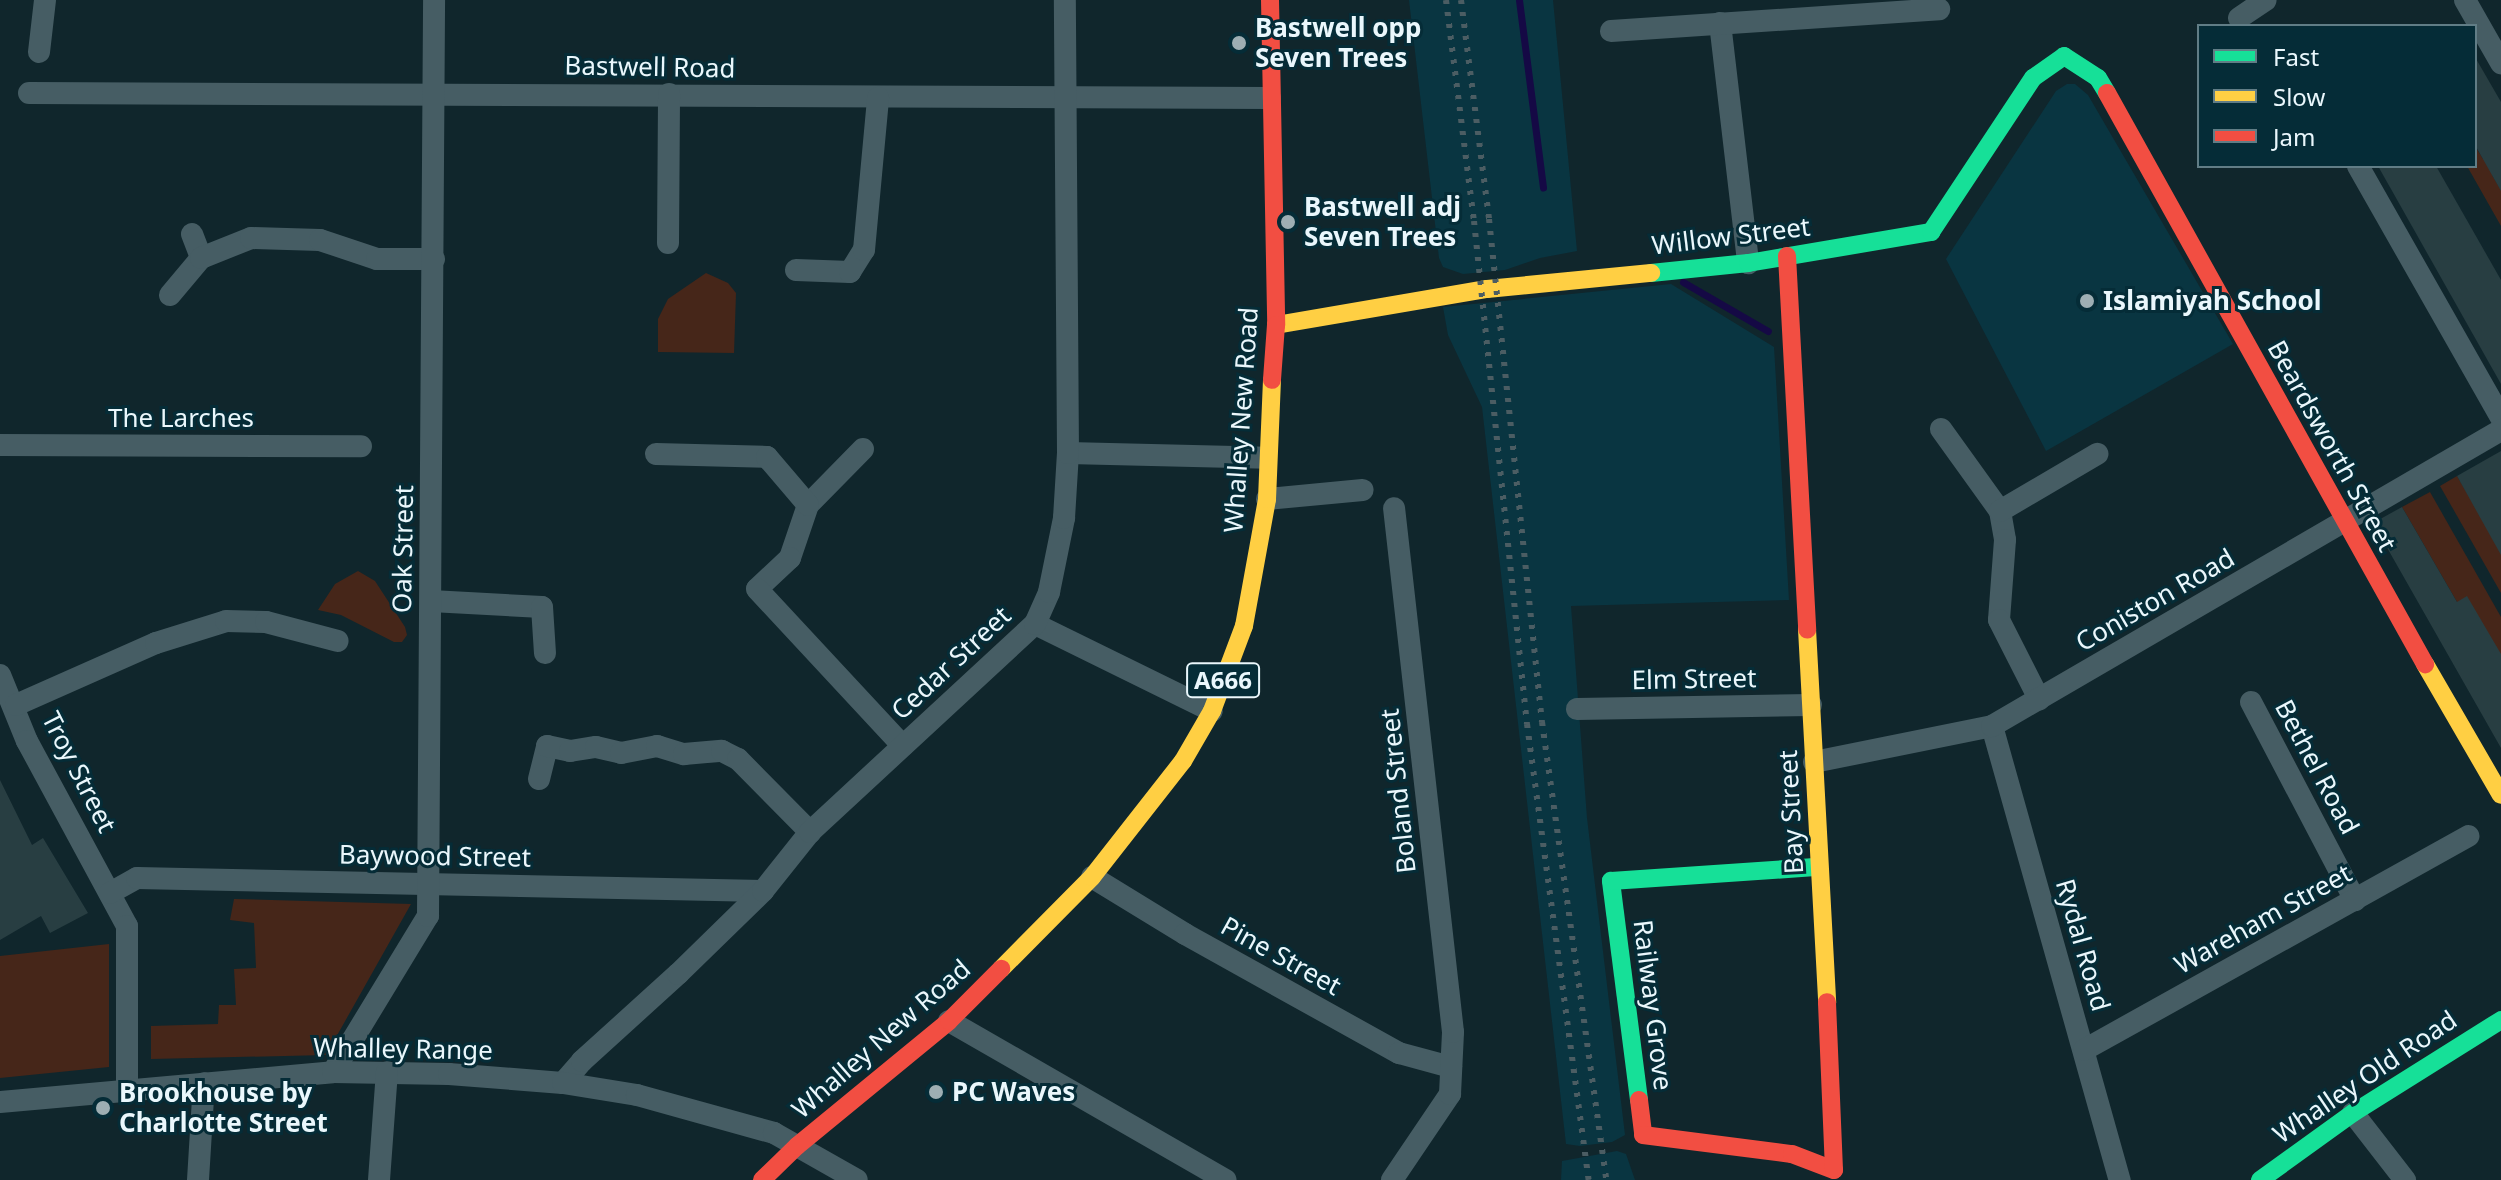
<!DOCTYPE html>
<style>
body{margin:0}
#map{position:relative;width:2501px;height:1180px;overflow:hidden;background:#10262c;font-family:"Noto Sans",sans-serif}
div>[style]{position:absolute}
.built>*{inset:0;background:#093541}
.green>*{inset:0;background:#462619}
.stream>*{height:7px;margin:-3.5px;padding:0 3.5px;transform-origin:3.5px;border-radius:3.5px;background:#150945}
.building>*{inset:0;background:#283e42}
.street>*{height:22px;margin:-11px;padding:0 11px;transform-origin:11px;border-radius:11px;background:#465d64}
.fast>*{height:18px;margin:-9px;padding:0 9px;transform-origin:9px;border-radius:9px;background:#16e098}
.slow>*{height:18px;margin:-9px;padding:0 9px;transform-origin:9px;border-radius:9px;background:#ffcf43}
.jam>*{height:18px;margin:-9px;padding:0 9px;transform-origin:9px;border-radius:9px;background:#f24e42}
.rail>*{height:6px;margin-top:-3px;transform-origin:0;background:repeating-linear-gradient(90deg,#4b5d63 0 4px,transparent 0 12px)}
.dots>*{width:22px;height:22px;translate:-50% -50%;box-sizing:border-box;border:4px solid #052c37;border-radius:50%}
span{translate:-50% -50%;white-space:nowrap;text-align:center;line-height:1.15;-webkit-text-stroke:6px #052c37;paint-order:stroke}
.shield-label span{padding:2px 6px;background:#052c37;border:2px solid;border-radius:6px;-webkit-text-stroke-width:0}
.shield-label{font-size:24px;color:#eaf7fc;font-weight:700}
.poi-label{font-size:26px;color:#eaf7fc;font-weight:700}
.left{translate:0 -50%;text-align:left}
.street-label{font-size:26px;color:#eaf7fc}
.legend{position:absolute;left:2197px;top:24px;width:280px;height:144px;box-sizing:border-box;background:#052c37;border:2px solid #617d86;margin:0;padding:10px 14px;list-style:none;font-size:24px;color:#eaf7fc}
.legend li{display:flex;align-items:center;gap:16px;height:40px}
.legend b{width:40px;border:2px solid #617d86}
</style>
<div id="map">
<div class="built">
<i style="clip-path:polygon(1409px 0,1553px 0,1577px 251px,1540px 258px,1505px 270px,1463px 274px,1443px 267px,1439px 258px)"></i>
<i style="clip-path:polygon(2067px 84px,2075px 84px,2088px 95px,2233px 344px,2046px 451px,1946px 259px,2056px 91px)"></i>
<i style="clip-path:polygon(1671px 284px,1774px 347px,1789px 600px,1571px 606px,1587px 818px,1625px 1135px,1612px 1142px,1580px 1146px,1566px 1144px,1482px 407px,1448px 335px,1443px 307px)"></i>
<i style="clip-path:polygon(1617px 1151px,1626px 1154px,1635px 1180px,1561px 1180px,1562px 1161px)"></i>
</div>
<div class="green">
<i style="clip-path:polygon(2475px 146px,2483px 159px,2491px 156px,2499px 171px,2492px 175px,2501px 190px,2501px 226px,2467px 166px,2475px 166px)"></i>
<i style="clip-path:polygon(706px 273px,728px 283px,736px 293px,734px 353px,658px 352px,658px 319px,668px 299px)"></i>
<i style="clip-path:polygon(2457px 476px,2501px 550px,2501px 593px,2440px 486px)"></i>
<i style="clip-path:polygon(2430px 492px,2501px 617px,2501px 663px,2457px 602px,2402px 507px)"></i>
<i style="clip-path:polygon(358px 571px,375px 581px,405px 627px,407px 635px,402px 642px,394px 642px,341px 615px,318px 610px,335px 584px)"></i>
<i style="clip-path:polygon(234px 899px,411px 904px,326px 1055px,151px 1059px,151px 1026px,218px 1024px,219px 1005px,236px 1005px,234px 969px,256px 968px,254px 923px,230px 920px)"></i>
<i style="clip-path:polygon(109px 944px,109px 1067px,0 1078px,0 956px)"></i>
</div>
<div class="stream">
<i style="left:1519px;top:0;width:189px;rotate:82.7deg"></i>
<i style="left:1683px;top:282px;width:98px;rotate:30deg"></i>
</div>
<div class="building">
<i style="clip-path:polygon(2475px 57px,2501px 102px,2501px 191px,2475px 145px)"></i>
<i style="clip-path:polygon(2378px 166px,2436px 166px,2501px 280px,2501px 384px)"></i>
<i style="clip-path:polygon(2501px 451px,2501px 555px,2457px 476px)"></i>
<i style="clip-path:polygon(2402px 507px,2457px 602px,2467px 596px,2501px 654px,2501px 748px,2373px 523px)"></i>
<i style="clip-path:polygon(0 780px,32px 845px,43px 838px,88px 913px,50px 933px,41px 916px,0 940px)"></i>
</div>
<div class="street">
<i style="left:2465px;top:0;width:73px;rotate:60.3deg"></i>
<i style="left:2239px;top:18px;width:32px;rotate:-34deg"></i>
<i style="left:1720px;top:23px;width:242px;rotate:83.3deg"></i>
<i style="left:1611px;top:31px;width:329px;rotate:-3.8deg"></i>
<i style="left:39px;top:52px;width:52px;rotate:-83.4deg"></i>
<i style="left:29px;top:93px;width:1241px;rotate:0.23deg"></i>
<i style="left:2358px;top:166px;width:290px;rotate:60.4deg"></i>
<i style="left:192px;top:234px;width:26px;rotate:69deg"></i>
<i style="left:668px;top:243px;width:149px;rotate:-89.6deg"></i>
<i style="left:796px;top:270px;width:54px;rotate:2.1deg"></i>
<i style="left:850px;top:272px;width:26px;rotate:-58deg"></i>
<i style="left:864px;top:250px;width:153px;rotate:-84.7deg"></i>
<i style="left:170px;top:295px;width:48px;rotate:-50deg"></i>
<i style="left:201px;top:258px;width:54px;rotate:-21.8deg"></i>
<i style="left:251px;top:238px;width:69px;rotate:1.7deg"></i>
<i style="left:320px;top:240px;width:60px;rotate:18.4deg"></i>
<i style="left:377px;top:259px;width:57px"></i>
<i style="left:1941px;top:429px;width:101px;rotate:54.3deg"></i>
<i style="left:2000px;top:511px;width:29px;rotate:80deg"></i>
<i style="left:2005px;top:540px;width:80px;rotate:94.3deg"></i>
<i style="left:1999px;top:620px;width:89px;rotate:63.1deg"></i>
<i style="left:0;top:445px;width:361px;rotate:0.2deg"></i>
<i style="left:863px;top:449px;width:78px;rotate:134.5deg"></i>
<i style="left:808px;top:505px;width:56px;rotate:108.8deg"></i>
<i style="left:790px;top:558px;width:45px;rotate:136.8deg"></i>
<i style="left:757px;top:589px;width:214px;rotate:47.1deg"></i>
<i style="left:1068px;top:453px;width:198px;rotate:1.4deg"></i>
<i style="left:656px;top:454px;width:111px;rotate:1.5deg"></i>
<i style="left:767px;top:457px;width:63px;rotate:49.5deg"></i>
<i style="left:1267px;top:499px;width:96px;rotate:-5.4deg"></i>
<i style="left:2000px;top:511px;width:113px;rotate:-30.4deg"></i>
<i style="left:431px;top:601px;width:111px;rotate:3.1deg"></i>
<i style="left:542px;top:607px;width:46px;rotate:86.3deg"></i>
<i style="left:1035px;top:624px;width:197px;rotate:26.2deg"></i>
<i style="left:0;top:675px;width:71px;rotate:67.8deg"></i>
<i style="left:27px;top:741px;width:210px;rotate:61.6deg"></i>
<i style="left:127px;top:926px;width:166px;rotate:90deg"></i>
<i style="left:2251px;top:702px;width:224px;rotate:62.3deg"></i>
<i style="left:16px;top:705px;width:153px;rotate:-23.9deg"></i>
<i style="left:156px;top:643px;width:73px;rotate:-17.4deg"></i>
<i style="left:226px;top:621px;width:40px;rotate:1.4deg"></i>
<i style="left:266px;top:622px;width:74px;rotate:14.8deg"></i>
<i style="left:1577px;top:709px;width:234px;rotate:-1deg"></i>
<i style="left:1992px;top:726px;width:472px;rotate:74.3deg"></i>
<i style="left:1814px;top:762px;width:182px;rotate:-11.4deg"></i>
<i style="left:1992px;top:726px;width:589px;rotate:-30.18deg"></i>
<i style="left:539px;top:779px;width:34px;rotate:-76deg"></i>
<i style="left:547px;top:746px;width:24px;rotate:12deg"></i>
<i style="left:570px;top:751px;width:26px;rotate:-9deg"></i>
<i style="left:596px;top:747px;width:26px;rotate:13deg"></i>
<i style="left:621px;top:753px;width:37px;rotate:-11deg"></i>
<i style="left:657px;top:746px;width:28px;rotate:17deg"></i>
<i style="left:684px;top:754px;width:38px;rotate:-5deg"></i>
<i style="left:722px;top:751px;width:18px;rotate:27deg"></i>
<i style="left:738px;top:759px;width:103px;rotate:45.4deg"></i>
<i style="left:1092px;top:877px;width:109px;rotate:31.5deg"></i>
<i style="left:1185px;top:934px;width:245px;rotate:29.1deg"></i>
<i style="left:1399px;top:1053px;width:54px;rotate:15.1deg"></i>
<i style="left:110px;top:893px;width:31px;rotate:-29deg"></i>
<i style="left:137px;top:878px;width:626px;rotate:1.19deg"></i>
<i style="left:949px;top:1021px;width:319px;rotate:29.9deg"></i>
<i style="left:2084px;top:1050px;width:440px;rotate:-29.1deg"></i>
<i style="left:333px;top:1072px;width:183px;rotate:-58.7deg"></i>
<i style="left:428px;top:916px;width:916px;rotate:-89.62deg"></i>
<i style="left:563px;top:1083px;width:29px;rotate:-49deg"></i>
<i style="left:582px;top:1061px;width:130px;rotate:-42.2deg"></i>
<i style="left:678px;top:974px;width:119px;rotate:-44.3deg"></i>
<i style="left:763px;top:891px;width:75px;rotate:-51.5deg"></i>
<i style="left:810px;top:832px;width:306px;rotate:-42.8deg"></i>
<i style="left:1035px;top:624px;width:35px;rotate:-66deg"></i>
<i style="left:1049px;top:592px;width:76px;rotate:-78.5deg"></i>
<i style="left:1064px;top:518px;width:65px;rotate:-86.5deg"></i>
<i style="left:1068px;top:453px;width:453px;rotate:-90.4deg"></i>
<i style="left:0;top:1102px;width:334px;rotate:-5.1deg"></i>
<i style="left:333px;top:1072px;width:116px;rotate:1deg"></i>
<i style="left:449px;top:1074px;width:114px;rotate:4.5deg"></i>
<i style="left:563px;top:1083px;width:75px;rotate:9.2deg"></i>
<i style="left:637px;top:1095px;width:142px;rotate:15.5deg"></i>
<i style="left:774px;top:1133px;width:95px;rotate:29.5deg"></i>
<i style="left:2353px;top:1113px;width:85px;rotate:52.2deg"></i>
<i style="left:198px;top:1180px;width:97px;rotate:-86.5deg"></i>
<i style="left:379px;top:1180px;width:108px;rotate:-85.8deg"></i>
<i style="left:1392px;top:1180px;width:104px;rotate:-56deg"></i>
<i style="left:1450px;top:1094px;width:62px;rotate:-87.2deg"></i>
<i style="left:1453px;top:1032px;width:527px;rotate:-96.42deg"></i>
</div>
<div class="fast">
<i style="left:1651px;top:273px;width:98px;rotate:-5.9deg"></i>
<i style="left:1748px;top:263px;width:186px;rotate:-9.6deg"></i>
<i style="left:1931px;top:232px;width:185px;rotate:-56.5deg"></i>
<i style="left:2033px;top:78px;width:38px;rotate:-35deg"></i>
<i style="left:2064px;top:56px;width:40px;rotate:32.9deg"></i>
<i style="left:2098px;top:78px;width:17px;rotate:59deg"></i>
<i style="left:1639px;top:1100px;width:221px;rotate:-97.3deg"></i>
<i style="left:1611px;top:881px;width:208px;rotate:-3.9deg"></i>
<i style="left:2260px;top:1180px;width:115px;rotate:-35.8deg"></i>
<i style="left:2353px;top:1113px;width:175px;rotate:-32.1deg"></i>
</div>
<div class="slow">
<i style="left:1276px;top:325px;width:214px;rotate:-9.7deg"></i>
<i style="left:1487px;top:289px;width:165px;rotate:-5.6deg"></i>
<i style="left:1807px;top:629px;width:374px;rotate:86.9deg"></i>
<i style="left:2425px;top:664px;width:151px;rotate:59.9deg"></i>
<i style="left:1001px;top:969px;width:129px;rotate:-45.3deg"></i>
<i style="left:1092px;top:877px;width:147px;rotate:-51.9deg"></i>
<i style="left:1183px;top:761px;width:58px;rotate:-59.9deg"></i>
<i style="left:1212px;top:711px;width:91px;rotate:-69.4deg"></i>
<i style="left:1244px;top:626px;width:129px;rotate:-79.7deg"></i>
<i style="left:1267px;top:499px;width:119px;rotate:-87.6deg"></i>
</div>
<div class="jam">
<i style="left:1270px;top:0;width:325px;rotate:88.9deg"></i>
<i style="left:1276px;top:325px;width:55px;rotate:94.2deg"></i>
<i style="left:2107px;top:93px;width:654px;rotate:60.89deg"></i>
<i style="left:1787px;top:256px;width:374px;rotate:86.9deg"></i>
<i style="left:1639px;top:1100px;width:35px;rotate:83deg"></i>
<i style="left:1643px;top:1135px;width:150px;rotate:7.3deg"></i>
<i style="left:1792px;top:1154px;width:45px;rotate:20.9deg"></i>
<i style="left:1834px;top:1170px;width:168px;rotate:-92.4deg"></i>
<i style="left:762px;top:1180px;width:49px;rotate:-44.2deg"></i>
<i style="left:797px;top:1146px;width:197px;rotate:-39.4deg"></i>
<i style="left:949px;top:1021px;width:74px;rotate:-45deg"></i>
</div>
<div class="rail">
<i style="left:1446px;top:0;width:223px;rotate:82.8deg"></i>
<i style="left:1474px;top:221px;width:506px;rotate:83.99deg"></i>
<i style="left:1527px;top:724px;width:460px;rotate:82.3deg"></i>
<i style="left:1461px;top:0;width:221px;rotate:82.7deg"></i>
<i style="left:1489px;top:219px;width:506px;rotate:83.99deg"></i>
<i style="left:1542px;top:722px;width:462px;rotate:82deg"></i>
</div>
<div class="dots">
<i style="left:1239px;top:43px;background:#9eaeb3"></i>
<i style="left:1288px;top:222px;background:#9eaeb3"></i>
<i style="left:2087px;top:301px;background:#9eaeb3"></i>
<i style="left:936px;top:1092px;background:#9eaeb3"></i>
<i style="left:103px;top:1108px;background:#9eaeb3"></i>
</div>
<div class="shield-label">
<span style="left:1223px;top:680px">A666</span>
</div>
<div class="poi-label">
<span class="left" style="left:1255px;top:43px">Bastwell opp<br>Seven Trees</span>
<span class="left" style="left:1304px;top:222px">Bastwell adj<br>Seven Trees</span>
<span class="left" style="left:2103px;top:301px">Islamiyah School</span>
<span class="left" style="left:952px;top:1092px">PC Waves</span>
<span class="left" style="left:119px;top:1108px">Brookhouse by<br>Charlotte Street</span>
</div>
<div class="street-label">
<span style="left:650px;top:67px;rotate:1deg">Bastwell Road</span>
<span style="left:1731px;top:236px;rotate:-7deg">Willow Street</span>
<span style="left:181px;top:418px">The Larches</span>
<span style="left:1241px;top:420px;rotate:-86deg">Whalley New Road</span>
<span style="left:2332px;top:446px;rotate:61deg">Beardsworth Street</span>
<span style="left:403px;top:549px;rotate:-89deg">Oak Street</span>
<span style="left:2155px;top:600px;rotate:-30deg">Coniston Road</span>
<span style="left:951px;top:663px;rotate:-43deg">Cedar Street</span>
<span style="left:1694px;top:679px;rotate:-1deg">Elm Street</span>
<span style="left:2317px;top:767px;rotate:62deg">Bethel Road</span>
<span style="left:79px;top:772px;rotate:63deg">Troy Street</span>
<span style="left:1398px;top:791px;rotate:-96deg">Boland Street</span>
<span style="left:1791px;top:812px;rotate:-93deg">Bay Street</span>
<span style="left:435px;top:856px;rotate:1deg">Baywood Street</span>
<span style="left:2263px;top:919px;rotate:-29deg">Wareham Street</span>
<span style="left:2083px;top:945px;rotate:74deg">Rydal Road</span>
<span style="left:1281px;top:956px;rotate:29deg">Pine Street</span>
<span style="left:1653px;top:1005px;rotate:83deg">Railway Grove</span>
<span style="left:881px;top:1039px;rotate:-41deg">Whalley New Road</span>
<span style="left:403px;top:1049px;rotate:1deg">Whalley Range</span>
<span style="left:2365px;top:1077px;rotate:-34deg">Whalley Old Road</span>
</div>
<ul class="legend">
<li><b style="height:10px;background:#16e098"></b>Fast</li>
<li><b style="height:10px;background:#ffcf43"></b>Slow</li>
<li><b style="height:10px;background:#f24e42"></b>Jam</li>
</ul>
</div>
